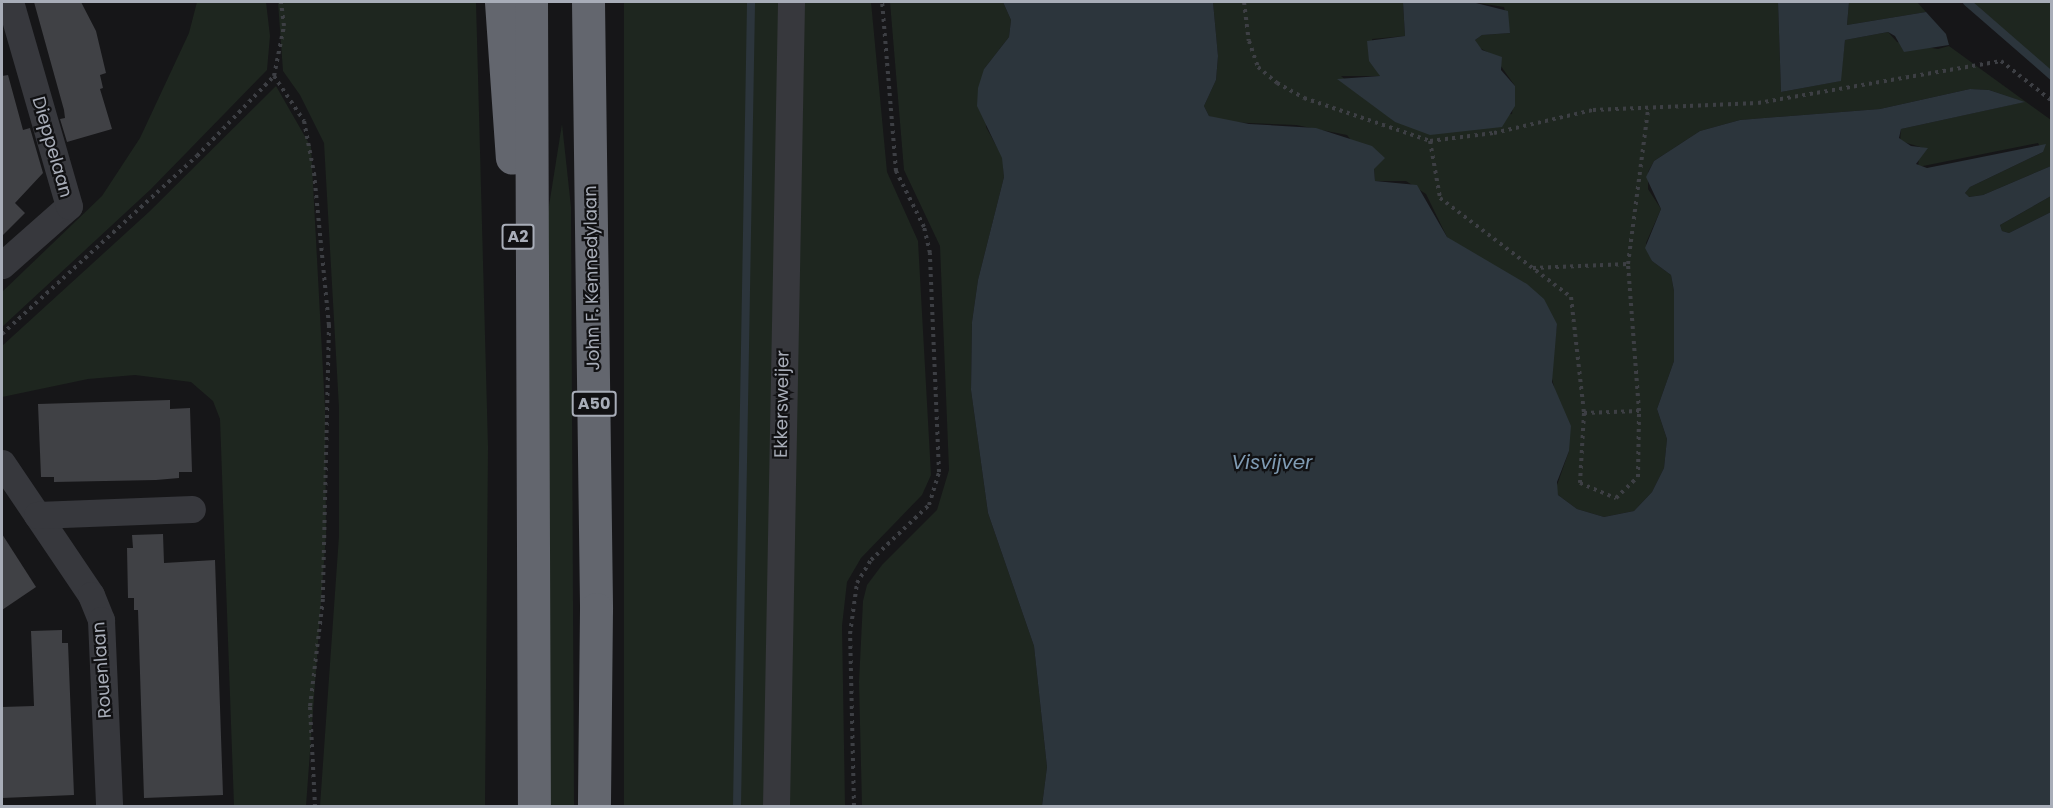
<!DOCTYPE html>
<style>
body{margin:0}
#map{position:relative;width:2053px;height:808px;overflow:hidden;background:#161618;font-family:Poppins,sans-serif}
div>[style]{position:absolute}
.green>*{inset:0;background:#1e261f;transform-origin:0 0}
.water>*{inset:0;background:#2c353c}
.stream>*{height:8px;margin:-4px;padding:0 4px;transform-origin:4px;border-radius:4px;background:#2c353c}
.building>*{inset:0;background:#404145}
.path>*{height:4px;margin-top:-2px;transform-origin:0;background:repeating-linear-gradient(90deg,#3d3f44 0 3px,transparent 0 7.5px)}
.minor>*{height:27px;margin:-13.5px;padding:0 13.5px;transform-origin:13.5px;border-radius:13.5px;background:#37383d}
.highway>*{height:33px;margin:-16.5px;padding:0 16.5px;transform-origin:16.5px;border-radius:16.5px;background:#63666e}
span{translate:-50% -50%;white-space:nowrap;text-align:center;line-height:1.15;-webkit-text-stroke:4.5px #111113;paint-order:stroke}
.shield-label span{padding:2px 4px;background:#111113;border:2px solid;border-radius:4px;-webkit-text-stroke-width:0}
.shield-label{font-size:16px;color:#a8adb8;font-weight:700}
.street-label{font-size:18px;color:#a8adb8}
.water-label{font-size:20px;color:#7f9bb3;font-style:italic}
.frame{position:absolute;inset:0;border:3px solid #a8adb8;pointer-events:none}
</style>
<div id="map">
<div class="green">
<i style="clip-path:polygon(197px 2px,266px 2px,270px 36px,267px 70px,151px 189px,2px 327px,2px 292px,102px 196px,140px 138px,189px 33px)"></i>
<i style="clip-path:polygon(278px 2px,476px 2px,488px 447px,485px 806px,320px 806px,339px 536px,339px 408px,324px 143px,300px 95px,283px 71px)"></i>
<i style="left:624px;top:2px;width:156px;height:804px"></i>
<i style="clip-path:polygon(803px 2px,871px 2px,887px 172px,918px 241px,931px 475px,922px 495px,861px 558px,847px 582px,842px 626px,845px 806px,786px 806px)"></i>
<i style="clip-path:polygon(890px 2px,1003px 2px,1011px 20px,1009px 37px,984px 69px,986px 127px,1003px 158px,1004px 177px,978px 280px,972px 322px,971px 390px,988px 513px,1034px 646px,1047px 767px,1042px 806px,862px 806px,859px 682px,863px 601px,867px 585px,882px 565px,937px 510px,949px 470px,940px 246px,904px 170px)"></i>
<i style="clip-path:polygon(1213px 2px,1403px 2px,1405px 36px,1372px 39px,1380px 76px,1341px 76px,1395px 122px,1512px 114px,1515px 86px,1493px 55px,1476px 46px,1475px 40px,1482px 35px,1510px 33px,1504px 7px,1472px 2px,1778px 2px,1781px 92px,1840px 81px,1845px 40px,1888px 32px,1897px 42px,1938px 49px,1949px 46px,2051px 120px,2051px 166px,1983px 195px,1968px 197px,1965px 193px,1970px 187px,2043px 152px,2038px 143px,1918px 167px,1919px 157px,1927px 149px,1900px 141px,1901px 129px,2024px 102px,1989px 90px,1970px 89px,1880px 109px,1740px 120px,1700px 131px,1654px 161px,1648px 172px,1648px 189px,1661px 209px,1646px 243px,1652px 261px,1671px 275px,1674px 291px,1674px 361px,1657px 409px,1667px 439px,1664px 468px,1652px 492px,1634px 511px,1604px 517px,1577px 509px,1558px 495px,1556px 488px,1569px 451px,1551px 374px,1557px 324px,1447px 237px,1426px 194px,1406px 181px,1375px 181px,1374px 169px,1347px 135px,1296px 125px,1225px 122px,1209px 116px,1204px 106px,1216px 80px,1218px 56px)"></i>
<i style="clip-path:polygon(1849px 2px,1917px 2px,1926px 12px,1847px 25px)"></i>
<i style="clip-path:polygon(1967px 2px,2051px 2px,2051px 76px,2014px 46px)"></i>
<i style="clip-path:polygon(276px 86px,311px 147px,325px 408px,326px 534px,306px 806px,234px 806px,220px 419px,213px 401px,191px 382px,135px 375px,88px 379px,2px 397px,2px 346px,150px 211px)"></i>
<i style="clip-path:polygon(562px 124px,571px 207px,574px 806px,548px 806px,548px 212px)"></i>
<i style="clip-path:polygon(2051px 196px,2051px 212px,2009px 233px,2002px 231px,2000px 225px)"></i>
</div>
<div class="water">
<i style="clip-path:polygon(1003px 2px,1213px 2px,1218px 56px,1216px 80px,1204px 106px,1209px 116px,1249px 124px,1316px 128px,1372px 146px,1385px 158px,1374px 169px,1375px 181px,1417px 185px,1447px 237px,1527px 284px,1544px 299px,1557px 324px,1552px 382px,1571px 426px,1569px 451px,1557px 482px,1558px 495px,1577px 509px,1604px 517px,1634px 511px,1652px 492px,1664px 468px,1667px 439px,1657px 409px,1674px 361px,1674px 291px,1671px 275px,1652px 261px,1645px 248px,1661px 209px,1646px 177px,1654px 161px,1700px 131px,1740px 120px,1880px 109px,1970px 89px,1989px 90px,2025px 102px,1901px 129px,1899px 138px,1911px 146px,1928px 148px,1916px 164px,1927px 168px,2046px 144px,2043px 152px,1970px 187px,1965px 193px,1969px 197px,1983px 195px,2051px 166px,2051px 196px,2000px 225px,2002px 231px,2009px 233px,2051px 212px,2051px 806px,1042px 806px,1047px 767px,1034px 646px,988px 513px,971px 390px,972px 322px,978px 280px,1004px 177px,1002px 158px,977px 106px,978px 88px,984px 69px,1009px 37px,1011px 20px)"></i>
<i style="clip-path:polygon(1403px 2px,1472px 2px,1508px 11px,1510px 33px,1482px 35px,1475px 40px,1482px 50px,1502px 57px,1501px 70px,1515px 86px,1515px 106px,1502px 127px,1430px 135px,1395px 122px,1337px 79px,1380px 76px,1369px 61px,1367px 41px,1405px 36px)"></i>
<i style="clip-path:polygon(1778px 2px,1849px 2px,1847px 25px,1926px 12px,1946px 34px,1949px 45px,1904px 52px,1895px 36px,1888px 32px,1845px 40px,1841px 81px,1781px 92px)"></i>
</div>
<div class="stream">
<i style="left:1967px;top:2px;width:113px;rotate:41deg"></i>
<i style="left:737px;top:806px;width:804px;rotate:-89deg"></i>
</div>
<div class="building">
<i style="clip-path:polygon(34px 2px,81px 2px,96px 31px,106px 73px,100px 75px,103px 88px,100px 89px,112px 129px,67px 142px,60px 119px,65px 118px,64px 110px)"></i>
<i style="clip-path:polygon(8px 75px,23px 130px,30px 128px,43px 173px,15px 203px,25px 213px,2px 236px,2px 76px)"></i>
<i style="clip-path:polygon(170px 400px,170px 409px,190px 408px,192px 472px,179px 472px,179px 478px,156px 480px,54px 482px,54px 477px,41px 477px,38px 404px)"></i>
<i style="clip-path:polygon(2px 534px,36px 587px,2px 610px)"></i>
<i style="clip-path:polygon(163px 534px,164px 563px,215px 560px,223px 795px,144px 798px,138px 610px,134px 610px,134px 598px,128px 598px,127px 548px,133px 548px,132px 535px)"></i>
<i style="clip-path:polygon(62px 630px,62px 643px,68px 643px,74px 795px,2px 798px,2px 707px,34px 706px,31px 631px)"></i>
</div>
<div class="path">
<i style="left:1244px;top:2px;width:39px;rotate:83deg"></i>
<i style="left:1249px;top:41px;width:28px;rotate:71deg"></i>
<i style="left:1258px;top:67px;width:25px;rotate:40deg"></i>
<i style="left:1277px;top:83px;width:31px;rotate:29deg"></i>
<i style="left:1304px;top:98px;width:133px;rotate:18.8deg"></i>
<i style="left:1430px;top:141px;width:64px;rotate:-7.1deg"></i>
<i style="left:1494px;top:133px;width:102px;rotate:-13.1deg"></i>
<i style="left:1593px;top:110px;width:165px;rotate:-2.4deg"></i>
<i style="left:1758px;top:103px;width:247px;rotate:-9.8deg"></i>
<i style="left:2001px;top:61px;width:65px;rotate:38.1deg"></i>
<i style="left:274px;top:76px;width:54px;rotate:56.3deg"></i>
<i style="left:304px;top:121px;width:53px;rotate:79.1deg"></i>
<i style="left:314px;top:173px;width:153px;rotate:84.4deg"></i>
<i style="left:329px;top:325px;width:274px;rotate:91.3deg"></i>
<i style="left:323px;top:599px;width:109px;rotate:96.9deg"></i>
<i style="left:310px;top:707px;width:99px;rotate:87.1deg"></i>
<i style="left:1430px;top:141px;width:58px;rotate:80deg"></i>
<i style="left:1440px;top:198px;width:164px;rotate:37.1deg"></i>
<i style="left:1571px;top:297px;width:117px;rotate:83.6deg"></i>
<i style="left:1584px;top:413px;width:70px;rotate:93.3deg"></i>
<i style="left:1580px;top:483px;width:39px;rotate:23deg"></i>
<i style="left:1616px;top:498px;width:30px;rotate:-44deg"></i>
<i style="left:1638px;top:477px;width:66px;rotate:-89.1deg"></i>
<i style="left:1639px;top:411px;width:147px;rotate:-94.3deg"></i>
<i style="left:1628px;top:264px;width:156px;rotate:-82.6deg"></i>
<i style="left:1533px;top:268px;width:95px;rotate:-2.4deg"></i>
<i style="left:2px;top:334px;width:264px;rotate:-42.4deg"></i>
<i style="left:197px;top:156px;width:111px;rotate:-46.1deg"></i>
<i style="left:274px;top:76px;width:51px;rotate:-78.7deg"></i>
<i style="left:284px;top:26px;width:24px;rotate:-97deg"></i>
<i style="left:1584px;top:413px;width:55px;rotate:-2.1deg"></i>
<i style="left:854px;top:806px;width:172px;rotate:-91.3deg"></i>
<i style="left:850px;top:634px;width:51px;rotate:-82.2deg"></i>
<i style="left:857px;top:583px;width:27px;rotate:-59deg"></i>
<i style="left:871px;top:560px;width:80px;rotate:-43.5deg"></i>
<i style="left:929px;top:505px;width:34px;rotate:-73deg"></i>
<i style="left:939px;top:472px;width:219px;rotate:-92.4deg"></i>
<i style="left:930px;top:253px;width:27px;rotate:-103deg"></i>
<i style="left:924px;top:227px;width:63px;rotate:-116.6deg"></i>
<i style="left:896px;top:171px;width:170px;rotate:-94.7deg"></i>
</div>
<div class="minor">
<i style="left:2px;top:265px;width:89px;rotate:-41.4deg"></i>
<i style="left:69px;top:206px;width:212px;rotate:-106.1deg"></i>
<i style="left:2px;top:463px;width:159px;rotate:56deg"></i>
<i style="left:91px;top:595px;width:27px;rotate:68deg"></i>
<i style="left:101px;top:620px;width:186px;rotate:87.5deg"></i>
<i style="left:37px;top:515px;width:155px;rotate:-2.2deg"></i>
<i style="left:776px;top:806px;width:804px;rotate:-88.93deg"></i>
</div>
<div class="highway">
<i style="left:501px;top:2px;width:156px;rotate:86deg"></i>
<i style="left:531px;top:2px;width:804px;rotate:89.79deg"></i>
<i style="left:588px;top:2px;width:607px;rotate:89.24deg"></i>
<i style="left:596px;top:609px;width:197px;rotate:90.6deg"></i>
</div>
<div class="shield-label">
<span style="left:518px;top:237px">A2</span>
<span style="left:594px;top:404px">A50</span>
</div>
<div class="street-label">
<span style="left:52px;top:147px;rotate:74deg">Dieppelaan</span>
<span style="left:592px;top:278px;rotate:-91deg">John F. Kennedylaan</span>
<span style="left:782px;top:404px;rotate:-89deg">Ekkersweijer</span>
<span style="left:102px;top:670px;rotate:-94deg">Rouenlaan</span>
</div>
<div class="water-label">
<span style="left:1272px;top:462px">Visvijver</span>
</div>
<div class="frame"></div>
</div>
